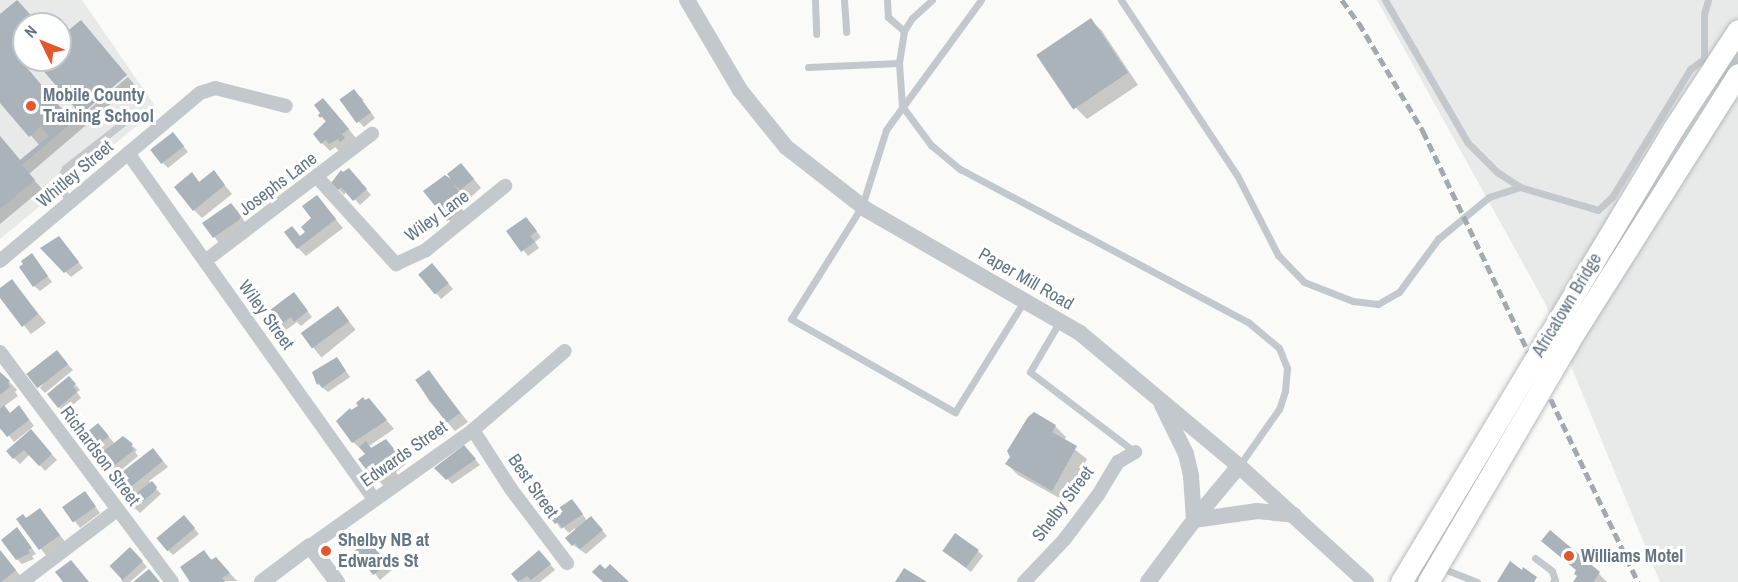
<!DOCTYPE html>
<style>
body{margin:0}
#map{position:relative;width:1738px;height:582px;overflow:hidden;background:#fafaf8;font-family:"Archivo Narrow",sans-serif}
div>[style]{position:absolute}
.built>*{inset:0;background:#e8e9e9}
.shadow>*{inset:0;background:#0003;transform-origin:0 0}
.building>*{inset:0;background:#aab3b9;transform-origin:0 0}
.service>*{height:7px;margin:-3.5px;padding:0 3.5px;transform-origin:3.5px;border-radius:3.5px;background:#c3c8cc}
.minor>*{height:14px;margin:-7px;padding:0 7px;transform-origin:7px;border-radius:7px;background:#c3c8cc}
.tertiary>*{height:16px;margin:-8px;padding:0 8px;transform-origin:8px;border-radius:8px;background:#c3c8cc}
.rail>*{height:4.5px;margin-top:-2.25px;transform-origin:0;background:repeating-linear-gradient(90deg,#a2aab0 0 9px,transparent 0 13.5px)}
.bridges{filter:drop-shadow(0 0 2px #b5babe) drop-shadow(0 0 2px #b5babe)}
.primary-bridge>*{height:21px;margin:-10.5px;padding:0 10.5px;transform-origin:10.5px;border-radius:10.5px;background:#fff}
.dots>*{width:16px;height:16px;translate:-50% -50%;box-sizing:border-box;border:3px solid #fff;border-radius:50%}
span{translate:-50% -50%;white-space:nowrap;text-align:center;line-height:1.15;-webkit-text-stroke:6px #fff;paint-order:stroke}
.poi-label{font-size:18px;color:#657683;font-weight:700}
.left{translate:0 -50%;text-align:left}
.street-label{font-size:18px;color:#657683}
.north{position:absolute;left:12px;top:12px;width:60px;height:60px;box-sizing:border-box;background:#fff;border:2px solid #c1c8cd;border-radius:50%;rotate:313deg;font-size:16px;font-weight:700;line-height:24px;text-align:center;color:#657683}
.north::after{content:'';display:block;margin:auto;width:21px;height:27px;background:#e4572e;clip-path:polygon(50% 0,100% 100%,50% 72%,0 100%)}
</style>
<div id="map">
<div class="built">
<i style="clip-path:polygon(evenodd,0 0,82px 0,157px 109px,0 239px,0 0,24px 24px,60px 24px,60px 60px,24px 60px,24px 24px)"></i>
<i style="clip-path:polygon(1377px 0,1738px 0,1738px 582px,1660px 582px,1545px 303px)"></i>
</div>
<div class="shadow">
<i style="clip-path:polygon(18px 1px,38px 24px,24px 24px,24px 60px,32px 60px,25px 66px,69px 117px,78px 109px,36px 60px,60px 60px,60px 39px,80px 22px,126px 74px,79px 114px,81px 116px,128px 77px,134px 84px,29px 174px,42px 189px,0 224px,0 136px,21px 161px,40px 146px,0 100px,0 16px)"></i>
<i style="clip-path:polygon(1091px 20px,1102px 31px,1138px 85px,1087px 119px,1076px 108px)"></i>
<i style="clip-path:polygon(354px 91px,364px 100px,362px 101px,375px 118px,364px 127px,359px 122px)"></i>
<i style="clip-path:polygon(331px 108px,356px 138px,339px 151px,335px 147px,330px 151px,322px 143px,326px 122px,320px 115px)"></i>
<i style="clip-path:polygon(178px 139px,188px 152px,168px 168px,163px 163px)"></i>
<i style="clip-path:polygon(214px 172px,232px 194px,202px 218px,194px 210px,192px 174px,200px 183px)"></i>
<i style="clip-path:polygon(469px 173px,481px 188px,470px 198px,460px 190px,468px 203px,461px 208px,470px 218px,456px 228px,425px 191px,445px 176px,456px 184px)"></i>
<i style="clip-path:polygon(354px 175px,371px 195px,360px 205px,347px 191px,344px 195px,333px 183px)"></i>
<i style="clip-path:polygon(317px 197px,343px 228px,306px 256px,298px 248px,301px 237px,307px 232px,314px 218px)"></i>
<i style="clip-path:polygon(237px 210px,245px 222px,219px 243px,205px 224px)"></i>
<i style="clip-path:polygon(526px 218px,541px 237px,535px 242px,539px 248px,528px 256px,508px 231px)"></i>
<i style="clip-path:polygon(64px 243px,83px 268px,71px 277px,42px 249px)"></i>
<i style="clip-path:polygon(37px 261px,52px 282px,40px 291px,34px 286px)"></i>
<i style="clip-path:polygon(437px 270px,453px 289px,441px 299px,420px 274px)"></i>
<i style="clip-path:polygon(12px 281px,46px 323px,31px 334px,0 296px,0 290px)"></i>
<i style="clip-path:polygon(299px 300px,312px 317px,301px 326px,297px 322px,286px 330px,272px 311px)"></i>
<i style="left:338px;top:308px;width:28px;height:44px;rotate:51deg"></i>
<i style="clip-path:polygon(62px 358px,73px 370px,45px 393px,40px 388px)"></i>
<i style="clip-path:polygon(337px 358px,350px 377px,328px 392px,318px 384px)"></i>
<i style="clip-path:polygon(0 372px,17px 390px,15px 392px,18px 396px,3px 407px,10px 414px,19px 407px,24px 412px,34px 426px,29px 430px,57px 460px,45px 471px,30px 454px,20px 464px,8px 452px,31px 432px,29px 430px,14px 442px,3px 428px,0 430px)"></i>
<i style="clip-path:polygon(429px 372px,468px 422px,455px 431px,429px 401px,417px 381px)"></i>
<i style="clip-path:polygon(74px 383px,80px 390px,77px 392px,81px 398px,64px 412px,59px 407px)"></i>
<i style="clip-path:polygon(369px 400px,394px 429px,369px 446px,372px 449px,386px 441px,406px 464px,396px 472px,400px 478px,386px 489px,360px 459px,367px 454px,353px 442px,338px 421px)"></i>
<i style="clip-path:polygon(1055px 426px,1066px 437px,1064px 441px,1087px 459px,1063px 500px,1018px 475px,1007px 464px)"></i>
<i style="clip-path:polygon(103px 430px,115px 444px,123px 438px,137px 450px,135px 452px,138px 456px,114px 476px,81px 439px)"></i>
<i style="clip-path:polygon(469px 452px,480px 465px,452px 484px,437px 468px)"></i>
<i style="clip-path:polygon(159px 456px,168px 467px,149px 481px,161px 494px,140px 513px,135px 508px,136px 495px,132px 491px,128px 494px,123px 489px)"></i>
<i style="left:85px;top:493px;width:25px;height:25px;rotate:53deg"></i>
<i style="clip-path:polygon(577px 506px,587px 521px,596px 523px,607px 536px,586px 554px,573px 545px,575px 528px,569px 533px,563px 527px,561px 529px,551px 515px)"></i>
<i style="clip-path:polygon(40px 510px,67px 544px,48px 558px,18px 519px,26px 520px)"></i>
<i style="clip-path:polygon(189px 522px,199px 534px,173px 555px,168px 550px)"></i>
<i style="clip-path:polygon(22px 535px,36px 554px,32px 556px,34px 559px,22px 564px,17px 559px)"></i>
<i style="clip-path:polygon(1543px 541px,1599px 574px,1607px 582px,1574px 582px,1578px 577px,1578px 572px)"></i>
<i style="clip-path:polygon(375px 548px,392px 570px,380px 580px,357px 551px)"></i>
<i style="clip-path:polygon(0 551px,23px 579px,20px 582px,0 582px)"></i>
<i style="clip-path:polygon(944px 551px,978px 551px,983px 556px,971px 572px)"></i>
<i style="clip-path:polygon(204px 552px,213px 561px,224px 567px,237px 581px,194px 582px)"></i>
<i style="clip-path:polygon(136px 554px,147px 567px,130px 582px,123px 582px,121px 580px)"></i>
<i style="clip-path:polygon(544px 557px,555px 570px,540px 582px,520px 582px,513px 574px)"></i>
</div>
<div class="building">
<i style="clip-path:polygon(17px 0,39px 24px,24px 24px,24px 52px,18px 57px,63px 111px,52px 120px,56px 126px,76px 109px,34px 60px,60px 60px,60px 37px,81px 20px,127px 75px,22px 165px,35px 180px,0 209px,0 136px,20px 160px,49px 136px,41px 126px,29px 137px,0 103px,0 14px)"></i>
<i style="left:1091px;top:18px;width:66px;height:66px;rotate:56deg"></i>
<i style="left:354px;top:89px;width:29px;height:18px;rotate:54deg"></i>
<i style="clip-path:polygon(323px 98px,349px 129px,342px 134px,345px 138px,340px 142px,338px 139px,329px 144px,326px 140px,321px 144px,313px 134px,326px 121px,322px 116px,320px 118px,318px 115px,320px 113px,314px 105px)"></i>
<i style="left:173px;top:132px;width:18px;height:29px;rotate:52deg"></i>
<i style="clip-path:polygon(461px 163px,474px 179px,460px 190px,453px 184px,461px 194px,454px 199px,462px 209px,447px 221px,423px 191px,445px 175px,451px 179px,447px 174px)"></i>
<i style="clip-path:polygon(349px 168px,367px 189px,353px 201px,341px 187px,338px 190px,331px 183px,341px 170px,343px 172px)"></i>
<i style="clip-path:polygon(214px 170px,225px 185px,193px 211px,174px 187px,192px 172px,199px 182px)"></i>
<i style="clip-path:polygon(317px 195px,336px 219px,297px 249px,284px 232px,292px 226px,300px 236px,305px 232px,301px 227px,311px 218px,302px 206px)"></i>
<i style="clip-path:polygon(231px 203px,241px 216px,239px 220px,213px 238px,202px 223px)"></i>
<i style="clip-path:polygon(526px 217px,537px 231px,530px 236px,535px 242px,521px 252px,506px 231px)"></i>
<i style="clip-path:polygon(59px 236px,79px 262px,64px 273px,40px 248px)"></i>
<i style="clip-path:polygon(32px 253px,48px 276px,33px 287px,19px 267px,23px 264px,21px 261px)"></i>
<i style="left:432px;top:263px;width:26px;height:18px;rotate:50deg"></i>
<i style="clip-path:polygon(12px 279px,38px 314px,22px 327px,0 298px,0 288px)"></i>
<i style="clip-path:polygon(294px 292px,308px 311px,294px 322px,291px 317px,279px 326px,270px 310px)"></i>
<i style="left:338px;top:306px;width:19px;height:46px;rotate:54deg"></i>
<i style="left:57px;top:350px;width:18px;height:39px;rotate:52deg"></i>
<i style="clip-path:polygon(337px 357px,346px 371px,322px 388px,319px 383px,317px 385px,312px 372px)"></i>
<i style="left:429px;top:370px;width:53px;height:17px;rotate:54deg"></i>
<i style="clip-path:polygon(0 372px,10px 381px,8px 383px,10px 387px,0 395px)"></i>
<i style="clip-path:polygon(69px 376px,76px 384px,73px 386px,77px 392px,58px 408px,47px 394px)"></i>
<i style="clip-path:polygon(363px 397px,365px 400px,369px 398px,387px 420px,352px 443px,336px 421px,350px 408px,351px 410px,358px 406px,356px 403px)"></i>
<i style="clip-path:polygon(4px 405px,10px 413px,19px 405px,29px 420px,7px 437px,0 428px,0 409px)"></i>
<i style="clip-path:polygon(1034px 412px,1056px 425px,1052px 432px,1077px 446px,1052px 491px,1005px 464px,1010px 457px,1007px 451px,1028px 417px)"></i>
<i style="left:98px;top:423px;width:17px;height:25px;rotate:50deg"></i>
<i style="clip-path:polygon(31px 429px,52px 454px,39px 466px,24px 450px,13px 459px,6px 451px)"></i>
<i style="clip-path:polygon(123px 436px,133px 444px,131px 446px,134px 450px,106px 472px,96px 457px)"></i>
<i style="clip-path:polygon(386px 439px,399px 455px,389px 463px,393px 469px,376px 482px,358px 459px,365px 454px,359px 447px,366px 441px,371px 448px)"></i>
<i style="clip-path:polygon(464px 445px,476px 459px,446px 480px,434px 468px)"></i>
<i style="clip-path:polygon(153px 448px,163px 461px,128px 489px,126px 486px,122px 490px,113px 479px)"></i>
<i style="clip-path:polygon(152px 481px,157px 487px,155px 491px,134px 509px,127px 501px)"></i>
<i style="left:85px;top:491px;width:19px;height:28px;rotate:55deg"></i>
<i style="clip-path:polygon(572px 499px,583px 514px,562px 528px,558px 522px,555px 524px,548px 515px)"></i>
<i style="clip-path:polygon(40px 508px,60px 535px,39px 550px,16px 519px,23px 514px,26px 518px)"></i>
<i style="left:184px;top:515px;width:17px;height:36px;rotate:50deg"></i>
<i style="clip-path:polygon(591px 516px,603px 530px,580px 549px,575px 543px,572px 546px,565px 538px)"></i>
<i style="clip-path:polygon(17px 527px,32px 548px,28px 550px,30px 553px,16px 560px,1px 540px)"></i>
<i style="clip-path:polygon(1550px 530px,1600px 572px,1593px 582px,1573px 582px,1577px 576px,1574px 574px,1576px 570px,1541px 541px)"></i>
<i style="left:955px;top:533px;width:29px;height:22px;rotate:35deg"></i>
<i style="clip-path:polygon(370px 541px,387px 564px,373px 575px,355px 551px,362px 543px,363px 545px)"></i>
<i style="left:130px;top:547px;width:19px;height:28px;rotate:47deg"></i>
<i style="clip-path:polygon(0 550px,16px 570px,1px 582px,0 582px)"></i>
<i style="clip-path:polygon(204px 550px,211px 560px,216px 557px,230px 573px,222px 578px,225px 582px,190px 582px,180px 567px)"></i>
<i style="clip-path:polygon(539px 550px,551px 564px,531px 580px,527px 576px,518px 582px,511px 574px)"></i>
<i style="clip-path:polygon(71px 560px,89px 582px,63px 582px,55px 572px)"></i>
<i style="clip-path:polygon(1510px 561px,1522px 570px,1523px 567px,1537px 577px,1534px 582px,1497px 582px)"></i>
<i style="clip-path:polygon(600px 564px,605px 569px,610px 564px,629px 582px,603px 582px,592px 572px)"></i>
<i style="clip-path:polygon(904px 568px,927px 582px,895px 582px)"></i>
<i style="clip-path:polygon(149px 569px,160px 582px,133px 582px)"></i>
</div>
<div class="service">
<i style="left:815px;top:0;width:34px;rotate:88deg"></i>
<i style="left:844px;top:0;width:32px;rotate:86deg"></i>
<i style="left:887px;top:0;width:17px;rotate:87deg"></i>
<i style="left:888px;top:17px;width:21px;rotate:41deg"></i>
<i style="left:932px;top:0;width:27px;rotate:138deg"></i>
<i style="left:912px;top:18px;width:15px;rotate:122deg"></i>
<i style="left:904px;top:31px;width:32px;rotate:99deg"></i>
<i style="left:899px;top:63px;width:43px;rotate:86deg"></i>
<i style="left:902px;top:106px;width:49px;rotate:53.4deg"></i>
<i style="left:931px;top:145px;width:38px;rotate:40deg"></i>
<i style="left:960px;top:169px;width:326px;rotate:28deg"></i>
<i style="left:1248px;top:322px;width:40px;rotate:40deg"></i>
<i style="left:1279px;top:348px;width:22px;rotate:68deg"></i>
<i style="left:1287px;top:368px;width:23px;rotate:95deg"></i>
<i style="left:1285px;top:391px;width:19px;rotate:108deg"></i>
<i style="left:1279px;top:409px;width:70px;rotate:125.1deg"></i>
<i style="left:981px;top:0;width:161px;rotate:126.2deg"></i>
<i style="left:886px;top:130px;width:80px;rotate:107.5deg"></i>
<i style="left:862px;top:206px;width:133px;rotate:122.1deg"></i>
<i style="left:791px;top:319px;width:189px;rotate:29.6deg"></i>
<i style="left:955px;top:412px;width:131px;rotate:-58.1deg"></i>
<i style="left:1121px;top:0;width:210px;rotate:56.5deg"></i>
<i style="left:1237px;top:175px;width:90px;rotate:62.9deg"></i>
<i style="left:1278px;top:255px;width:37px;rotate:46deg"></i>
<i style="left:1304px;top:282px;width:53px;rotate:21.2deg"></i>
<i style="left:1353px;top:301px;width:25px;rotate:7deg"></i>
<i style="left:1378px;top:304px;width:24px;rotate:-30deg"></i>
<i style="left:1399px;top:292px;width:66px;rotate:-53.7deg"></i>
<i style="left:1438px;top:239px;width:66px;rotate:-39.5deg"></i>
<i style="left:1489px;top:197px;width:33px;rotate:-18deg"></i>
<i style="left:1520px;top:187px;width:81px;rotate:16.4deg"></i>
<i style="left:1598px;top:210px;width:19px;rotate:-43deg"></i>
<i style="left:1612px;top:197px;width:150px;rotate:-58.6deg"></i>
<i style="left:1690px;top:69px;width:17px;rotate:-36deg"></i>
<i style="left:1704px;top:59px;width:45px;rotate:-90deg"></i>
<i style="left:1704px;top:14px;width:15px;rotate:-74deg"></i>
<i style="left:1385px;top:0;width:165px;rotate:59.9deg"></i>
<i style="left:1468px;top:143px;width:41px;rotate:45deg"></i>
<i style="left:1497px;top:172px;width:27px;rotate:33deg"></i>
<i style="left:808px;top:67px;width:91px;rotate:-2.5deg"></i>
<i style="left:70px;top:202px;width:18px;rotate:-124deg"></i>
<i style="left:60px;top:187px;width:7px;rotate:-98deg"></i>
<i style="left:59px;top:180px;width:13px;rotate:-63deg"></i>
<i style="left:65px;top:168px;width:81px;rotate:-38deg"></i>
<i style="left:1060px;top:321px;width:59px;rotate:120.5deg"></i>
<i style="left:1030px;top:372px;width:132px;rotate:37.3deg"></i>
<i style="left:1535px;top:558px;width:21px;rotate:37deg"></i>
<i style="left:1552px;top:571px;width:9px;rotate:72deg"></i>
<i style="left:1555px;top:580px;width:3px;rotate:135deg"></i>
<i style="left:1439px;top:567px;width:41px;rotate:21.5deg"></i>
</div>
<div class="minor">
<i style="left:1722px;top:82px;width:30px;rotate:-57deg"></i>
<i style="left:128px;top:153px;width:425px;rotate:54.6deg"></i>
<i style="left:317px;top:177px;width:118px;rotate:47.8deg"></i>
<i style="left:396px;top:264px;width:33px;rotate:-25deg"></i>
<i style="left:426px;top:250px;width:102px;rotate:-39deg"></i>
<i style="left:0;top:261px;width:261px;rotate:-40deg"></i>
<i style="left:200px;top:93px;width:16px;rotate:-18deg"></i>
<i style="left:215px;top:88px;width:73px;rotate:14.2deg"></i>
<i style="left:205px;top:261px;width:210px;rotate:-37.3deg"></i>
<i style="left:0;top:352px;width:287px;rotate:53.2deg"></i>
<i style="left:473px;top:430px;width:70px;rotate:57.2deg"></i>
<i style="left:511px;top:489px;width:93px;rotate:52.9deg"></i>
<i style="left:310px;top:546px;width:200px;rotate:-35.4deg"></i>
<i style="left:473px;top:430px;width:121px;rotate:-40.7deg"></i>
<i style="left:22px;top:582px;width:119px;rotate:-37.2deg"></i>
<i style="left:1024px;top:582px;width:58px;rotate:-46.4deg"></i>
<i style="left:1064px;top:540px;width:56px;rotate:-52.9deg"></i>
<i style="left:1098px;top:495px;width:39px;rotate:-59deg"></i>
<i style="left:1118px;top:462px;width:20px;rotate:-30deg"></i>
</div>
<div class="tertiary">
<i style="left:687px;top:0;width:104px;rotate:59.5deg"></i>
<i style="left:740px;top:90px;width:73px;rotate:51.1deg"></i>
<i style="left:786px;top:147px;width:103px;rotate:37.9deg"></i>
<i style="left:867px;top:210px;width:246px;rotate:30deg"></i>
<i style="left:1080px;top:333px;width:207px;rotate:39.9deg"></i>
<i style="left:1239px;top:466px;width:172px;rotate:42.4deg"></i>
<i style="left:1162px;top:405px;width:55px;rotate:63.9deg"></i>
<i style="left:1186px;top:454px;width:23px;rotate:77deg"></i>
<i style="left:1191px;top:476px;width:44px;rotate:86.1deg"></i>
<i style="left:1194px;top:520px;width:64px;rotate:-8.1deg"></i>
<i style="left:1257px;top:511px;width:37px;rotate:6deg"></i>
<i style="left:262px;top:582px;width:60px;rotate:-36.9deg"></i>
<i style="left:310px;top:546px;width:45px;rotate:53.1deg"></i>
<i style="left:1148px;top:582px;width:77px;rotate:-53.4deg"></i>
<i style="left:1194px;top:520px;width:70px;rotate:-50.2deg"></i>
</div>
<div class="rail">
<i style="left:1342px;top:0;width:29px;rotate:54deg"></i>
<i style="left:1359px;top:23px;width:126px;rotate:59.3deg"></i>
<i style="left:1423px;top:131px;width:500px;rotate:64.5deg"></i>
</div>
<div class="bridges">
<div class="primary-bridge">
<i style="left:1401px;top:582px;width:528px;rotate:-59.02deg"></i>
<i style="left:1673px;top:129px;width:118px;rotate:-56.7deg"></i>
<i style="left:1428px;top:582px;width:283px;rotate:-59.6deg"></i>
<i style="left:1571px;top:338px;width:312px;rotate:-57.7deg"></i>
</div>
</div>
<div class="dots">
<i style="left:31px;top:106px;background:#e4572e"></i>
<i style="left:326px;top:551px;background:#e4572e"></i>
<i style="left:1569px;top:556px;background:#e4572e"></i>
</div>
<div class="poi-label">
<span class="left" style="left:43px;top:106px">Mobile County<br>Training School</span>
<span class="left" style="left:338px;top:551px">Shelby NB at<br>Edwards St</span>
<span class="left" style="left:1581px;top:556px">Williams Motel</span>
</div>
<div class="street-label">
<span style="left:75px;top:174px;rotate:-40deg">Whitley Street</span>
<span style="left:278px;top:184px;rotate:-37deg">Josephs Lane</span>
<span style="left:437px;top:216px;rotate:-36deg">Wiley Lane</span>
<span style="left:1026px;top:279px;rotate:30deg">Paper Mill Road</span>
<span style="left:1567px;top:305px;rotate:-59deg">Africatown Bridge</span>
<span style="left:266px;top:315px;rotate:54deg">Wiley Street</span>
<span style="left:404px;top:454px;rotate:-35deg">Edwards Street</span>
<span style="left:100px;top:456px;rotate:53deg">Richardson Street</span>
<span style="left:533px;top:486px;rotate:55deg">Best Street</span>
<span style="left:1063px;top:504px;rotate:-53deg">Shelby Street</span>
</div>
<div class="north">N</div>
</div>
